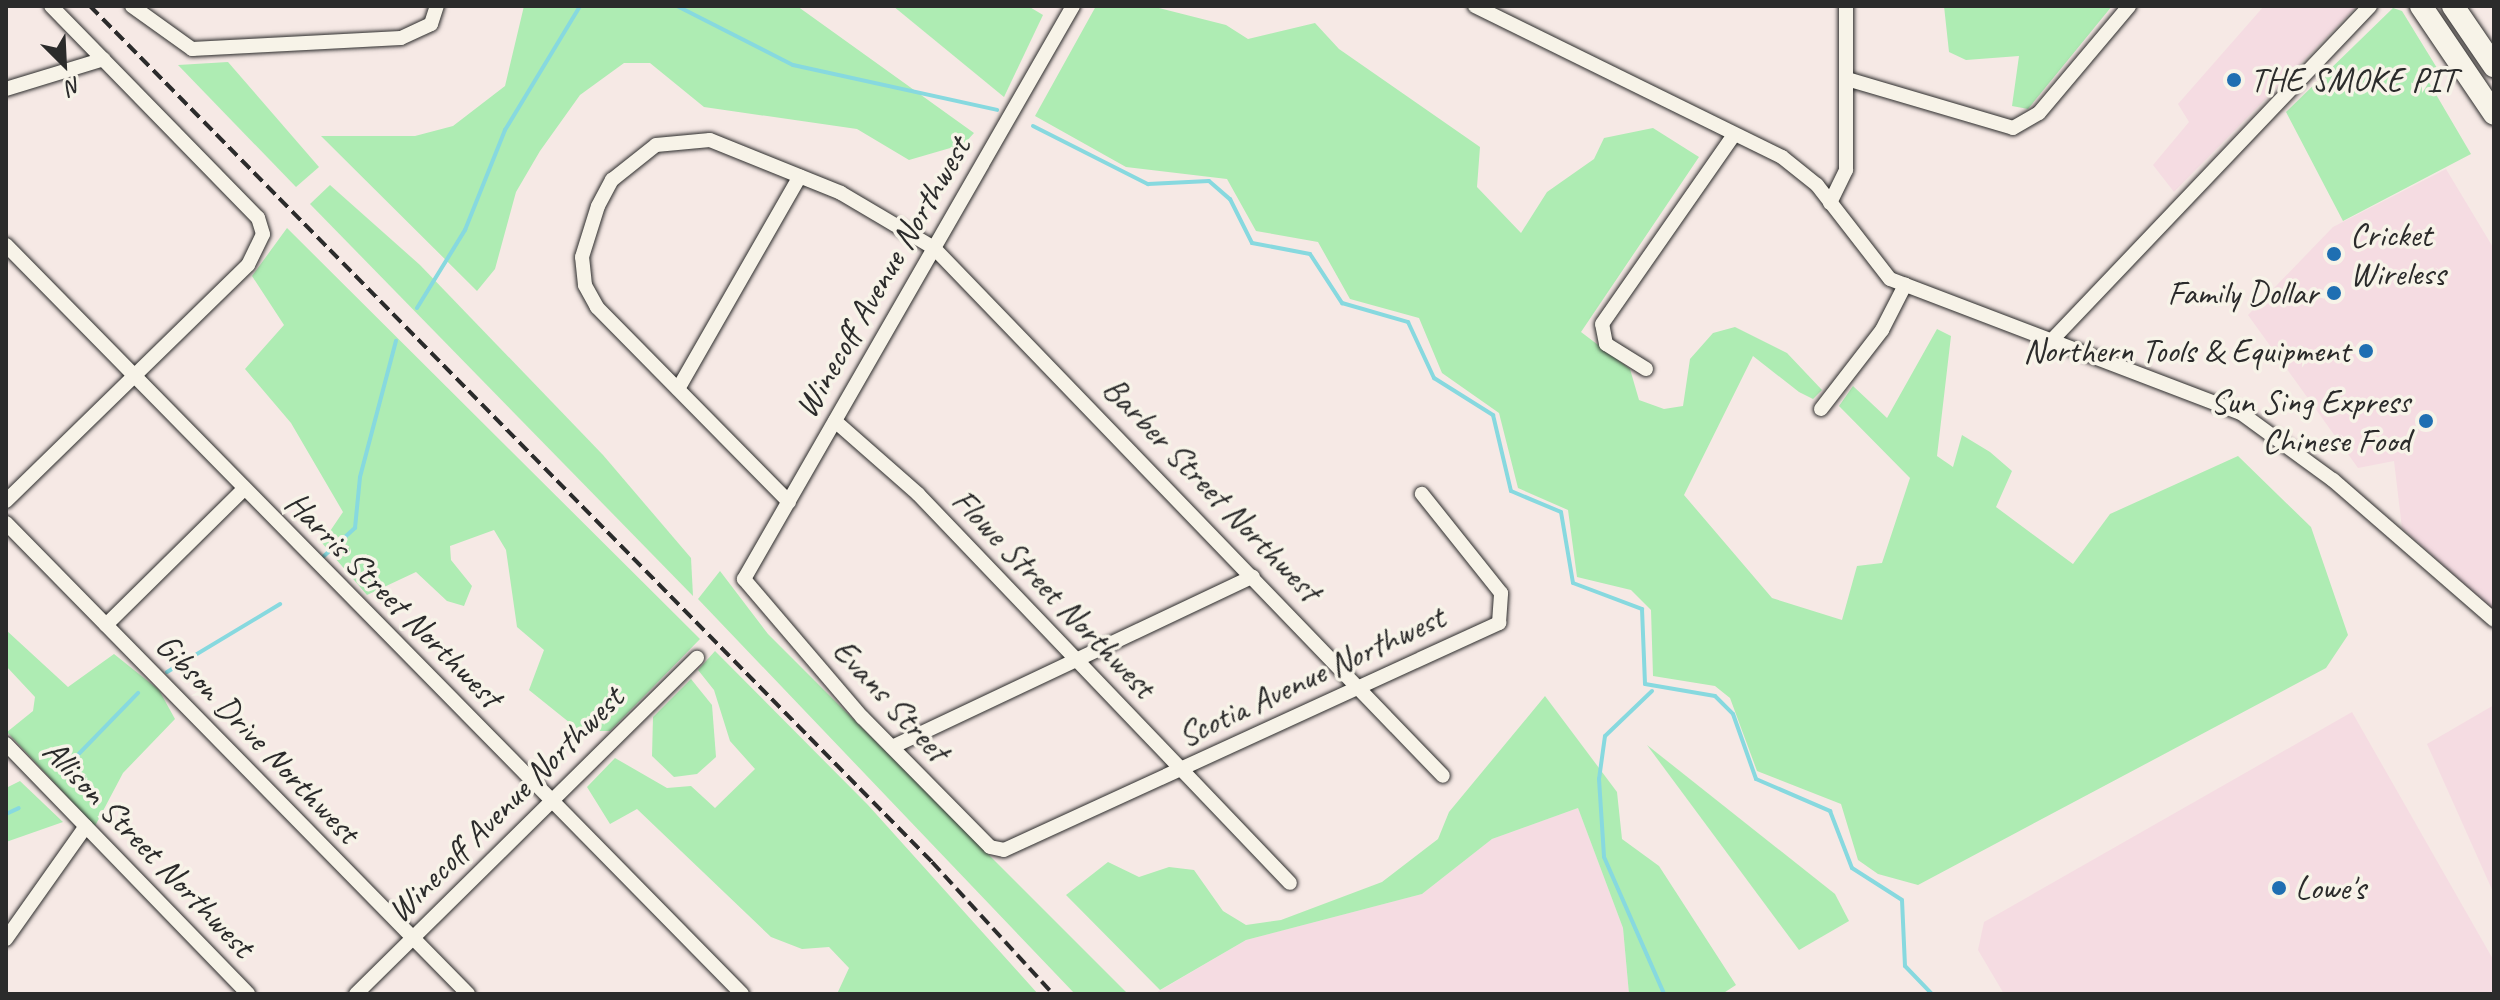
<!DOCTYPE html>
<style>
body{margin:0}
#map{position:relative;width:2500px;height:1000px;overflow:hidden;background:#f6e9e5;font-family:Caveat,sans-serif}
div>[style]{position:absolute}
.built>*{inset:0;background:#f5dce2}
.green>*{inset:0;background:#aeecb3}
.stream>*{height:4px;margin:-2px;padding:0 2px;transform-origin:2px;border-radius:2px;background:#87d9df}
.roads{filter:drop-shadow(0 0 2px #2b2b2b) drop-shadow(0 0 2px #2b2b2b)}
.minor>*{height:14px;margin:-7px;padding:0 7px;transform-origin:7px;border-radius:7px;background:#f7f3e8}
.highway>*{height:22px;margin:-11px;padding:0 11px;transform-origin:11px;border-radius:11px;background:#f7f3e8}
.rail>*{height:4px;margin-top:-2px;transform-origin:0;background:repeating-linear-gradient(90deg,#2b2b2b 0 12px,transparent 0 18px)}
.dots>*{width:22px;height:22px;translate:-50% -50%;box-sizing:border-box;border:4px solid #f7f3e8;border-radius:50%}
span{translate:-50% -50%;white-space:nowrap;text-align:center;line-height:1.15;-webkit-text-stroke:7px #f7f3e8;paint-order:stroke}
.poi-label{font-size:34px;color:#2b2b2b}
.left{translate:0 -50%;text-align:left}
.right{translate:-100% -50%;text-align:right}
.street-label{font-size:34px;color:#2b2b2b}
.frame{position:absolute;inset:0;border:8px solid #2b2b2b;pointer-events:none}
.north{position:absolute;left:24px;top:24px;width:80px;height:80px;-webkit-text-stroke:6px #f7f3e8;paint-order:stroke;rotate:156deg;font-size:22px;font-weight:700;line-height:32px;text-align:center;color:#2b2b2b}
.north::after{content:'';display:block;margin:auto;width:28px;height:36px;background:#2b2b2b;clip-path:polygon(50% 0,100% 100%,50% 72%,0 100%)}
</style>
<div id="map">
<div class="built">
<i style="clip-path:polygon(2264px 6px,2357px 6px,2174px 192px,2153px 165px,2189px 122px,2178px 104px)"></i>
<i style="clip-path:polygon(2446px 169px,2494px 249px,2494px 611px,2402px 528px,2394px 461px,2358px 468px,2248px 315px,2333px 227px)"></i>
<i style="clip-path:polygon(2494px 705px,2494px 894px,2427px 744px)"></i>
<i style="clip-path:polygon(2352px 712px,2494px 961px,2494px 994px,2004px 994px,1978px 950px,1984px 922px)"></i>
<i style="clip-path:polygon(1578px 808px,1623px 928px,1629px 994px,1154px 994px,1246px 940px,1422px 894px,1492px 839px)"></i>
</div>
<div class="green">
<i style="clip-path:polygon(524px 6px,797px 6px,974px 133px,964px 144px,909px 160px,857px 129px,704px 107px,650px 63px,624px 63px,580px 95px,540px 151px,516px 192px,495px 269px,477px 291px,321px 136px,415px 136px,453px 126px,505px 86px)"></i>
<i style="clip-path:polygon(893px 6px,1028px 6px,1043px 15px,1004px 97px)"></i>
<i style="clip-path:polygon(1096px 6px,1151px 6px,1226px 25px,1248px 39px,1315px 23px,1339px 49px,1480px 147px,1477px 187px,1521px 233px,1547px 192px,1594px 159px,1604px 138px,1653px 128px,1699px 157px,1581px 332px,1630px 369px,1639px 400px,1664px 409px,1683px 406px,1690px 359px,1713px 333px,1735px 327px,1787px 353px,1822px 390px,1813px 399px,1799px 392px,1753px 356px,1684px 495px,1772px 598px,1842px 620px,1857px 566px,1882px 563px,1910px 478px,1839px 406px,1853px 386px,1887px 418px,1937px 329px,1951px 336px,1937px 456px,1953px 467px,1962px 435px,1990px 452px,2012px 471px,1996px 507px,2073px 564px,2110px 514px,2238px 456px,2311px 527px,2348px 635px,2326px 668px,1918px 885px,1878px 874px,1858px 860px,1841px 804px,1757px 771px,1730px 698px,1715px 686px,1653px 676px,1651px 610px,1631px 590px,1577px 577px,1568px 510px,1518px 488px,1499px 413px,1442px 373px,1419px 318px,1350px 299px,1318px 242px,1256px 231px,1227px 179px,1126px 167px,1035px 116px)"></i>
<i style="clip-path:polygon(1944px 6px,2112px 6px,2028px 109px,2012px 106px,2019px 56px,1966px 60px,1949px 52px)"></i>
<i style="clip-path:polygon(2393px 8px,2402px 11px,2437px 68px,2424px 74px,2471px 154px,2343px 221px,2286px 112px)"></i>
<i style="clip-path:polygon(228px 62px,319px 167px,296px 187px,178px 65px)"></i>
<i style="clip-path:polygon(330px 185px,420px 265px,603px 455px,691px 558px,693px 596px,310px 204px)"></i>
<i style="clip-path:polygon(287px 228px,700px 639px,610px 731px,580px 731px,529px 690px,544px 650px,517px 627px,506px 550px,494px 530px,450px 546px,451px 560px,472px 586px,464px 606px,447px 601px,416px 572px,367px 595px,322px 543px,343px 512px,291px 423px,245px 369px,284px 325px,252px 276px)"></i>
<i style="clip-path:polygon(720px 571px,768px 634px,1128px 994px,1075px 994px,698px 599px)"></i>
<i style="clip-path:polygon(6px 630px,68px 687px,114px 654px,159px 690px,175px 719px,123px 773px,95px 826px,7px 732px,33px 711px,35px 697px,6px 666px)"></i>
<i style="clip-path:polygon(715px 651px,868px 805px,1038px 994px,837px 994px,849px 968px,829px 947px,802px 949px,771px 937px,637px 809px,610px 824px,587px 787px,615px 758px,667px 788px,691px 786px,715px 808px,755px 769px,730px 741px,714px 690px,698px 670px)"></i>
<i style="clip-path:polygon(691px 679px,712px 705px,716px 757px,697px 774px,674px 777px,652px 756px,653px 717px)"></i>
<i style="clip-path:polygon(1545px 696px,1617px 792px,1622px 839px,1659px 866px,1736px 985px,1722px 994px,1629px 994px,1623px 928px,1578px 808px,1492px 839px,1422px 894px,1246px 940px,1160px 990px,1066px 895px,1108px 862px,1139px 877px,1169px 867px,1194px 870px,1223px 911px,1246px 925px,1281px 920px,1382px 882px,1438px 839px,1449px 812px)"></i>
<i style="clip-path:polygon(1647px 745px,1835px 894px,1849px 921px,1799px 950px)"></i>
<i style="clip-path:polygon(20px 781px,63px 822px,6px 842px,6px 788px)"></i>
</div>
<div class="stream">
<i style="left:677px;top:6px;width:130px;rotate:27deg"></i>
<i style="left:793px;top:65px;width:209px;rotate:12.4deg"></i>
<i style="left:1033px;top:126px;width:129px;rotate:26.8deg"></i>
<i style="left:1148px;top:184px;width:61px;rotate:-2.8deg"></i>
<i style="left:1209px;top:181px;width:28px;rotate:41deg"></i>
<i style="left:1230px;top:199px;width:49px;rotate:63.4deg"></i>
<i style="left:1252px;top:243px;width:59px;rotate:10.7deg"></i>
<i style="left:1310px;top:254px;width:59px;rotate:56.9deg"></i>
<i style="left:1342px;top:303px;width:69px;rotate:16.1deg"></i>
<i style="left:1408px;top:322px;width:62px;rotate:65.1deg"></i>
<i style="left:1434px;top:378px;width:70px;rotate:32.1deg"></i>
<i style="left:1493px;top:415px;width:78px;rotate:76.7deg"></i>
<i style="left:1511px;top:491px;width:54px;rotate:22.8deg"></i>
<i style="left:1561px;top:512px;width:72px;rotate:80.4deg"></i>
<i style="left:1573px;top:583px;width:74px;rotate:20.6deg"></i>
<i style="left:1642px;top:609px;width:75px;rotate:87.7deg"></i>
<i style="left:1645px;top:684px;width:71px;rotate:9.7deg"></i>
<i style="left:1715px;top:696px;width:25px;rotate:45deg"></i>
<i style="left:1733px;top:714px;width:69px;rotate:70.5deg"></i>
<i style="left:1756px;top:779px;width:81px;rotate:23.4deg"></i>
<i style="left:1830px;top:811px;width:61px;rotate:68.9deg"></i>
<i style="left:1852px;top:868px;width:59px;rotate:32.6deg"></i>
<i style="left:1902px;top:900px;width:66px;rotate:87.4deg"></i>
<i style="left:1905px;top:966px;width:39px;rotate:46deg"></i>
<i style="left:417px;top:308px;width:92px;rotate:-58.4deg"></i>
<i style="left:465px;top:230px;width:108px;rotate:-68.2deg"></i>
<i style="left:505px;top:130px;width:145px;rotate:-58.8deg"></i>
<i style="left:324px;top:556px;width:42px;rotate:-42.1deg"></i>
<i style="left:355px;top:528px;width:51px;rotate:-84.4deg"></i>
<i style="left:360px;top:477px;width:141px;rotate:-75.2deg"></i>
<i style="left:167px;top:672px;width:132px;rotate:-31deg"></i>
<i style="left:1652px;top:691px;width:65px;rotate:136.2deg"></i>
<i style="left:1605px;top:736px;width:43px;rotate:97.9deg"></i>
<i style="left:1599px;top:779px;width:78px;rotate:86.3deg"></i>
<i style="left:1604px;top:857px;width:150px;rotate:66.3deg"></i>
<i style="left:67px;top:766px;width:102px;rotate:-45.8deg"></i>
<i style="left:6px;top:814px;width:14px;rotate:-25deg"></i>
</div>
<div class="roads">
<div class="minor">
<i style="left:132px;top:6px;width:74px;rotate:35.6deg"></i>
<i style="left:192px;top:49px;width:209px;rotate:-3deg"></i>
<i style="left:401px;top:38px;width:33px;rotate:-25deg"></i>
<i style="left:431px;top:24px;width:19px;rotate:-72deg"></i>
<i style="left:1073px;top:6px;width:661px;rotate:119.86deg"></i>
<i style="left:744px;top:579px;width:182px;rotate:49.5deg"></i>
<i style="left:862px;top:717px;width:182px;rotate:45.4deg"></i>
<i style="left:990px;top:847px;width:14px;rotate:12deg"></i>
<i style="left:1004px;top:850px;width:545px;rotate:-24.64deg"></i>
<i style="left:1499px;top:623px;width:30px;rotate:-86deg"></i>
<i style="left:1501px;top:593px;width:127px;rotate:-128.6deg"></i>
<i style="left:1475px;top:6px;width:342px;rotate:26.2deg"></i>
<i style="left:1782px;top:157px;width:45px;rotate:38.7deg"></i>
<i style="left:1817px;top:185px;width:119px;rotate:52.2deg"></i>
<i style="left:1890px;top:279px;width:376px;rotate:20.9deg"></i>
<i style="left:2241px;top:413px;width:114px;rotate:36.1deg"></i>
<i style="left:2333px;top:480px;width:213px;rotate:41deg"></i>
<i style="left:1847px;top:79px;width:173px;rotate:16.4deg"></i>
<i style="left:2013px;top:128px;width:30px;rotate:-30deg"></i>
<i style="left:2039px;top:113px;width:140px;rotate:-49.9deg"></i>
<i style="left:6px;top:89px;width:102px;rotate:-17deg"></i>
<i style="left:1830px;top:203px;width:37px;rotate:-64deg"></i>
<i style="left:1846px;top:170px;width:164px;rotate:-90deg"></i>
<i style="left:6px;top:245px;width:1050px;rotate:45.5deg"></i>
<i style="left:2052px;top:340px;width:461px;rotate:-46.4deg"></i>
<i style="left:1646px;top:369px;width:47px;rotate:-148deg"></i>
<i style="left:1606px;top:344px;width:20px;rotate:-101deg"></i>
<i style="left:1602px;top:324px;width:231px;rotate:-55.1deg"></i>
<i style="left:678px;top:389px;width:245px;rotate:-60.2deg"></i>
<i style="left:1821px;top:409px;width:100px;rotate:-52.3deg"></i>
<i style="left:1882px;top:330px;width:51px;rotate:-62.9deg"></i>
<i style="left:835px;top:421px;width:111px;rotate:41.3deg"></i>
<i style="left:918px;top:494px;width:538px;rotate:46.28deg"></i>
<i style="left:6px;top:501px;width:338px;rotate:-44.3deg"></i>
<i style="left:248px;top:265px;width:34px;rotate:-64deg"></i>
<i style="left:263px;top:234px;width:17px;rotate:-107deg"></i>
<i style="left:258px;top:218px;width:296px;rotate:-134.3deg"></i>
<i style="left:789px;top:502px;width:274px;rotate:-134.6deg"></i>
<i style="left:597px;top:307px;width:25px;rotate:-119deg"></i>
<i style="left:585px;top:285px;width:28px;rotate:-96deg"></i>
<i style="left:582px;top:257px;width:53px;rotate:-72.6deg"></i>
<i style="left:598px;top:206px;width:30px;rotate:-62deg"></i>
<i style="left:612px;top:180px;width:56px;rotate:-38.5deg"></i>
<i style="left:656px;top:145px;width:54px;rotate:-5.3deg"></i>
<i style="left:710px;top:140px;width:141px;rotate:22deg"></i>
<i style="left:841px;top:193px;width:108px;rotate:30.6deg"></i>
<i style="left:934px;top:248px;width:733px;rotate:46.05deg"></i>
<i style="left:6px;top:523px;width:660px;rotate:45.55deg"></i>
<i style="left:106px;top:625px;width:192px;rotate:-44.6deg"></i>
<i style="left:6px;top:744px;width:348px;rotate:45.9deg"></i>
<i style="left:892px;top:747px;width:399px;rotate:-25.3deg"></i>
<i style="left:6px;top:939px;width:138px;rotate:-54.7deg"></i>
<i style="left:356px;top:994px;width:479px;rotate:-44.6deg"></i>
</div>
<div class="highway">
<i style="left:2421px;top:6px;width:130px;rotate:55.9deg"></i>
<i style="left:2453px;top:6px;width:73px;rotate:55.7deg"></i>
</div>
</div>
<div class="rail">
<i style="left:90px;top:6px;width:1201px;rotate:45.47deg"></i>
<i style="left:932px;top:862px;width:179px;rotate:47.5deg"></i>
</div>
<div class="dots">
<i style="left:2234px;top:80px;background:#1f6fb2"></i>
<i style="left:2334px;top:254px;background:#1f6fb2"></i>
<i style="left:2334px;top:293px;background:#1f6fb2"></i>
<i style="left:2366px;top:351px;background:#1f6fb2"></i>
<i style="left:2426px;top:421px;background:#1f6fb2"></i>
<i style="left:2279px;top:888px;background:#1f6fb2"></i>
</div>
<div class="poi-label">
<span class="left" style="left:2250px;top:80px">THE SMOKE PIT</span>
<span class="left" style="left:2350px;top:254px">Cricket<br>Wireless</span>
<span class="right" style="left:2318px;top:293px">Family Dollar</span>
<span class="right" style="left:2350px;top:351px">Northern Tools &amp; Equipment</span>
<span class="right" style="left:2410px;top:421px">Sun Sing Express<br>Chinese Food</span>
<span class="left" style="left:2295px;top:888px">Lowe's</span>
</div>
<div class="street-label">
<span style="left:882px;top:277px;rotate:-60deg">Winecoff Avenue Northwest</span>
<span style="left:1212px;top:489px;rotate:46deg">Barber Street Northwest</span>
<span style="left:1054px;top:593px;rotate:46deg">Flowe Street Northwest</span>
<span style="left:394px;top:599px;rotate:45deg">Harris Street Northwest</span>
<span style="left:1311px;top:676px;rotate:-25deg">Scotia Avenue Northwest</span>
<span style="left:891px;top:700px;rotate:47deg">Evans Street</span>
<span style="left:258px;top:738px;rotate:46deg">Gibson Drive Northwest</span>
<span style="left:505px;top:804px;rotate:-45deg">Winecoff Avenue Northwest</span>
<span style="left:149px;top:848px;rotate:46deg">Allison Street Northwest</span>
</div>
<div class="frame"></div>
<div class="north">N</div>
</div>
